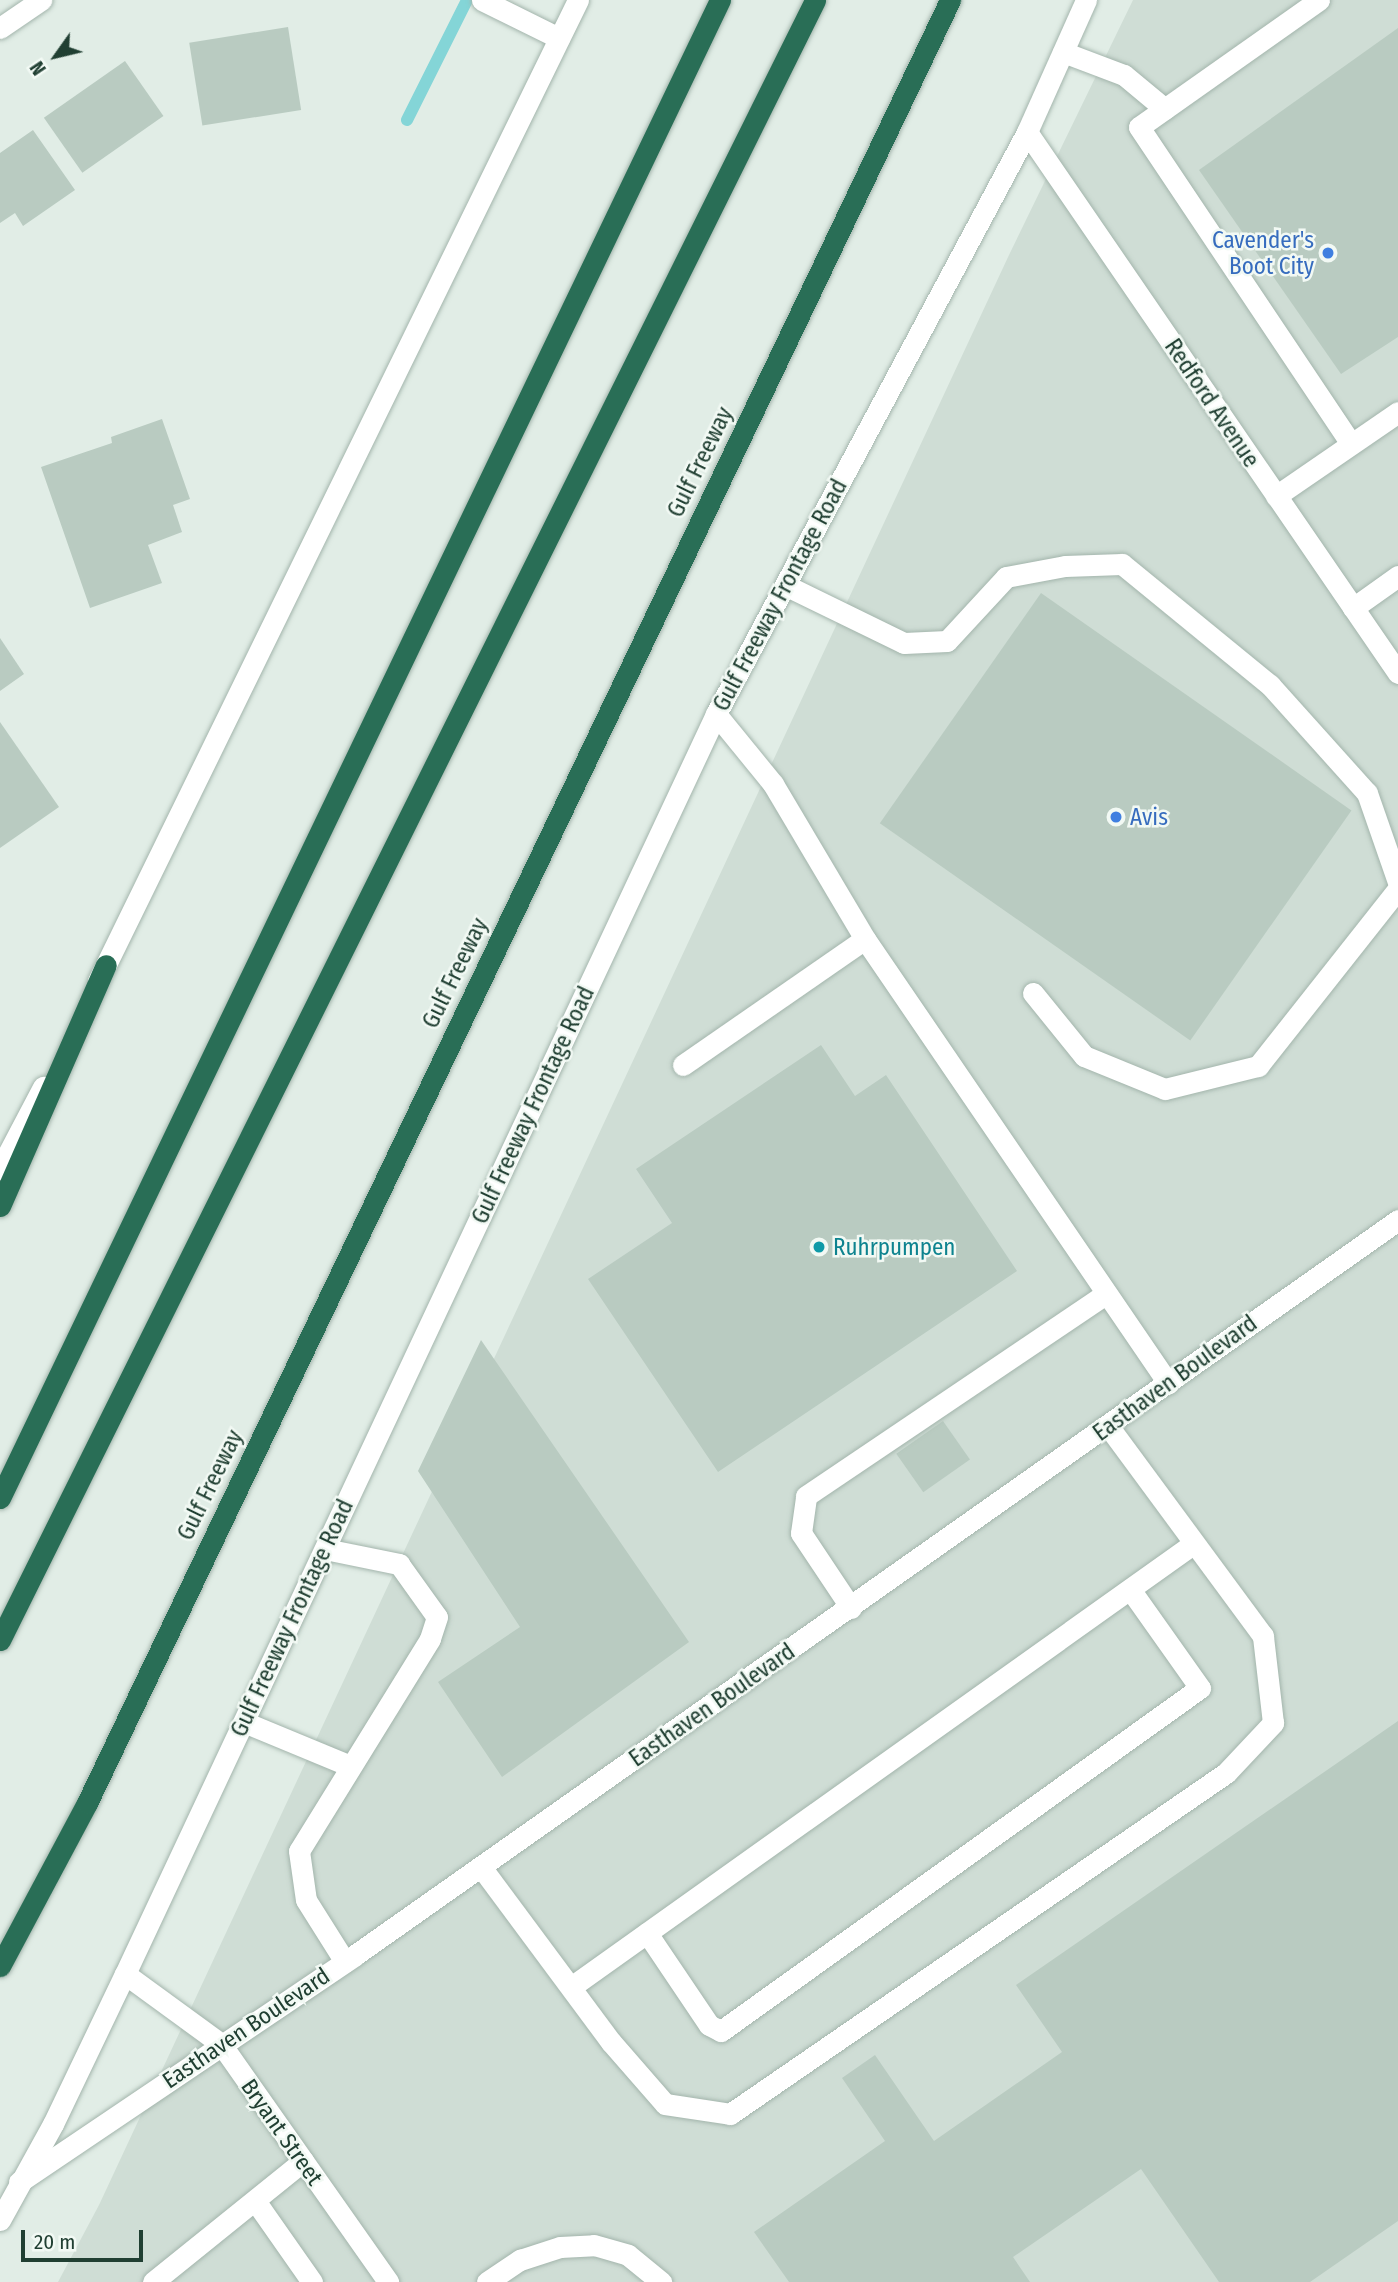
<!DOCTYPE html>
<style>
body{margin:0}
#map{position:relative;width:1398px;height:2282px;overflow:hidden;background:#e1ede6;font-family:"Fira Sans Condensed",sans-serif}
div>[style]{position:absolute}
.built>*{inset:0;background:#cfddd5}
.stream>*{height:12px;margin:-6px;padding:0 6px;transform-origin:6px;border-radius:6px;background:#84d5d7}
.building>*{inset:0;background:#b9cbc1;transform-origin:0 0}
.roads{filter:drop-shadow(0 0 2px #a3b5ac) drop-shadow(0 0 2px #a3b5ac)}
.service>*{height:21px;margin:-10.5px;padding:0 10.5px;transform-origin:10.5px;border-radius:10.5px;background:#fff}
.minor>*{height:21px;margin:-10.5px;padding:0 10.5px;transform-origin:10.5px;border-radius:10.5px;background:#fff}
.tertiary>*{height:21px;margin:-10.5px;padding:0 10.5px;transform-origin:10.5px;border-radius:10.5px;background:#fff}
.secondary>*{height:21px;margin:-10.5px;padding:0 10.5px;transform-origin:10.5px;border-radius:10.5px;background:#fff}
.motorway>*{height:21px;margin:-10.5px;padding:0 10.5px;transform-origin:10.5px;border-radius:10.5px;background:#296e56}
.dots>*{width:19px;height:19px;translate:-50% -50%;box-sizing:border-box;border:4px solid #f2f9f4;border-radius:50%}
span{translate:-50% -50%;white-space:nowrap;text-align:center;line-height:1.15;-webkit-text-stroke:5px #f2f9f4;paint-order:stroke}
.shop-label{font-size:23px;color:#366cbe}
.right{translate:-100% -50%;text-align:right}
.left{translate:0 -50%;text-align:left}
.street-label{font-size:23px;color:#203f32}
.culture-label{font-size:23px;color:#0d838f}
.north{position:absolute;left:21px;top:21px;width:70px;height:70px;-webkit-text-stroke:5px #f2f9f4;paint-order:stroke;rotate:236deg;font-size:19px;font-weight:700;line-height:28px;text-align:center;color:#203f32}
.north::after{content:'';display:block;margin:auto;width:24px;height:32px;background:#203f32;clip-path:polygon(50% 0,100% 100%,50% 72%,0 100%)}
.scale{position:absolute;left:21px;top:2230px;width:122px;height:32px;box-sizing:border-box;border:4px solid #203f32;border-top:0;padding-left:9px;font-size:21px;line-height:24px;white-space:nowrap;color:#203f32;-webkit-text-stroke:5px #f2f9f4;paint-order:stroke}
</style>
<div id="map">
<div class="built">
<i style="clip-path:polygon(1133px 0,1398px 0,1398px 2282px,58px 2282px,99px 2205px,1009px 255px)"></i>
</div>
<div class="stream">
<i style="left:407px;top:120px;width:134px;rotate:-63.4deg"></i>
</div>
<div class="building">
<i style="left:288px;top:27px;width:84px;height:100px;rotate:81deg"></i>
<i style="clip-path:polygon(1398px 28px,1398px 337px,1341px 374px,1199px 170px)"></i>
<i style="left:125px;top:61px;width:67px;height:99px;rotate:55deg"></i>
<i style="clip-path:polygon(33px 130px,75px 190px,23px 226px,15px 213px,0 223px,0 153px)"></i>
<i style="clip-path:polygon(162px 419px,190px 499px,173px 505px,182px 532px,148px 545px,162px 583px,90px 608px,41px 467px,112px 443px,111px 437px)"></i>
<i style="left:1041px;top:593px;width:379px;height:281px;rotate:35deg"></i>
<i style="clip-path:polygon(0 638px,24px 674px,0 691px)"></i>
<i style="clip-path:polygon(0 722px,59px 807px,0 848px)"></i>
<i style="clip-path:polygon(821px 1045px,855px 1096px,886px 1075px,1017px 1271px,718px 1472px,588px 1279px,672px 1223px,636px 1169px)"></i>
<i style="clip-path:polygon(481px 1340px,689px 1642px,502px 1777px,438px 1682px,520px 1627px,418px 1471px)"></i>
<i style="left:943px;top:1421px;width:47px;height:57px;rotate:55deg"></i>
<i style="clip-path:polygon(1398px 1721px,1398px 2221px,1310px 2282px,1219px 2282px,1141px 2169px,1013px 2257px,1030px 2282px,789px 2282px,754px 2232px,885px 2141px,842px 2078px,875px 2055px,934px 2141px,1062px 2052px,1016px 1985px)"></i>
</div>
<div class="roads">
<div class="service">
<i style="left:1319px;top:0;width:220px;rotate:144.8deg"></i>
<i style="left:1139px;top:127px;width:381px;rotate:56.2deg"></i>
<i style="left:1063px;top:52px;width:65px;rotate:20.7deg"></i>
<i style="left:1124px;top:75px;width:53px;rotate:39.7deg"></i>
<i style="left:1276px;top:496px;width:148px;rotate:-34.5deg"></i>
<i style="left:785px;top:585px;width:132px;rotate:26deg"></i>
<i style="left:904px;top:643px;width:43px;rotate:-2.7deg"></i>
<i style="left:947px;top:641px;width:87px;rotate:-47.3deg"></i>
<i style="left:1006px;top:577px;width:60px;rotate:-10.6deg"></i>
<i style="left:1065px;top:566px;width:57px;rotate:-2deg"></i>
<i style="left:1122px;top:564px;width:191px;rotate:39.3deg"></i>
<i style="left:1270px;top:685px;width:145px;rotate:48.1deg"></i>
<i style="left:1367px;top:793px;width:94px;rotate:70.8deg"></i>
<i style="left:1353px;top:608px;width:55px;rotate:-35.4deg"></i>
<i style="left:716px;top:714px;width:90px;rotate:50.8deg"></i>
<i style="left:773px;top:784px;width:180px;rotate:59.3deg"></i>
<i style="left:865px;top:939px;width:538px;rotate:55.69deg"></i>
<i style="left:1033px;top:993px;width:81px;rotate:51deg"></i>
<i style="left:1084px;top:1056px;width:87px;rotate:22.2deg"></i>
<i style="left:1165px;top:1089px;width:96px;rotate:-13.9deg"></i>
<i style="left:1258px;top:1066px;width:226px;rotate:-51.7deg"></i>
<i style="left:683px;top:1065px;width:221px;rotate:-34.7deg"></i>
<i style="left:325px;top:1549px;width:76px;rotate:11.5deg"></i>
<i style="left:399px;top:1564px;width:65px;rotate:54.4deg"></i>
<i style="left:437px;top:1617px;width:23px;rotate:108deg"></i>
<i style="left:430px;top:1639px;width:249px;rotate:121.7deg"></i>
<i style="left:299px;top:1851px;width:49px;rotate:81.9deg"></i>
<i style="left:306px;top:1900px;width:73px;rotate:57.8deg"></i>
<i style="left:851px;top:1608px;width:90px;rotate:-123.7deg"></i>
<i style="left:801px;top:1533px;width:37px;rotate:-82deg"></i>
<i style="left:806px;top:1496px;width:362px;rotate:-34deg"></i>
<i style="left:244px;top:1722px;width:115px;rotate:22.5deg"></i>
<i style="left:481px;top:1867px;width:218px;rotate:53.4deg"></i>
<i style="left:611px;top:2042px;width:82px;rotate:48.9deg"></i>
<i style="left:665px;top:2104px;width:66px;rotate:8.7deg"></i>
<i style="left:730px;top:2114px;width:602px;rotate:-34.51deg"></i>
<i style="left:1226px;top:1773px;width:69px;rotate:-46.8deg"></i>
<i style="left:1273px;top:1723px;width:88px;rotate:-96.6deg"></i>
<i style="left:1263px;top:1636px;width:261px;rotate:-126.4deg"></i>
<i style="left:647px;top:1933px;width:111px;rotate:56deg"></i>
<i style="left:709px;top:2025px;width:13px;rotate:27deg"></i>
<i style="left:721px;top:2031px;width:589px;rotate:-35.61deg"></i>
<i style="left:1200px;top:1688px;width:121px;rotate:-125.3deg"></i>
<i style="left:571px;top:1987px;width:764px;rotate:-35.46deg"></i>
<i style="left:256px;top:2202px;width:98px;rotate:55deg"></i>
<i style="left:153px;top:2282px;width:193px;rotate:-38.9deg"></i>
<i style="left:487px;top:2282px;width:40px;rotate:-34deg"></i>
<i style="left:520px;top:2260px;width:42px;rotate:-18deg"></i>
<i style="left:560px;top:2247px;width:34px;rotate:-3deg"></i>
<i style="left:594px;top:2245px;width:35px;rotate:16deg"></i>
<i style="left:628px;top:2255px;width:43px;rotate:39.3deg"></i>
</div>
<div class="minor">
<i style="left:0;top:28px;width:50px;rotate:-34.3deg"></i>
<i style="left:1027px;top:132px;width:656px;rotate:55.56deg"></i>
<i style="left:125px;top:1974px;width:119px;rotate:36.1deg"></i>
<i style="left:221px;top:2044px;width:291px;rotate:54.9deg"></i>
<i style="left:19px;top:2182px;width:405px;rotate:-34deg"></i>
<i style="left:355px;top:1955px;width:1276px;rotate:-35.17deg"></i>
</div>
<div class="tertiary">
<i style="left:482px;top:0;width:86px;rotate:26.3deg"></i>
</div>
<div class="secondary">
<i style="left:98px;top:981px;width:1092px;rotate:-63.93deg"></i>
<i style="left:0;top:1169px;width:93px;rotate:-62.3deg"></i>
<i style="left:0;top:2220px;width:110px;rotate:-61.1deg"></i>
<i style="left:53px;top:2124px;width:166px;rotate:-64.4deg"></i>
<i style="left:125px;top:1974px;width:1392px;rotate:-64.87deg"></i>
<i style="left:716px;top:714px;width:660px;rotate:-61.88deg"></i>
<i style="left:1027px;top:132px;width:145px;rotate:-65.9deg"></i>
</div>
<div class="motorway">
<i style="left:0;top:1206px;width:263px;rotate:-66.3deg"></i>
<i style="left:0;top:1498px;width:1662px;rotate:-64.33deg"></i>
<i style="left:0;top:1640px;width:1831px;rotate:-63.57deg"></i>
<i style="left:0;top:1966px;width:185px;rotate:-61.9deg"></i>
<i style="left:87px;top:1803px;width:1999px;rotate:-64.42deg"></i>
</div>
</div>
<div class="dots">
<i style="left:1328px;top:253px;background:#3f7fe0"></i>
<i style="left:1116px;top:817px;background:#3f7fe0"></i>
<i style="left:819px;top:1247px;background:#0f9aa8"></i>
</div>
<div class="shop-label">
<span class="right" style="left:1314px;top:253px">Cavender's<br>Boot City</span>
<span class="left" style="left:1130px;top:817px">Avis</span>
</div>
<div class="street-label">
<span style="left:1212px;top:403px;rotate:56deg">Redford Avenue</span>
<span style="left:700px;top:462px;rotate:-64deg">Gulf Freeway</span>
<span style="left:780px;top:595px;rotate:-62deg">Gulf Freeway Frontage Road</span>
<span style="left:455px;top:973px;rotate:-64deg">Gulf Freeway</span>
<span style="left:533px;top:1105px;rotate:-65deg">Gulf Freeway Frontage Road</span>
<span style="left:1175px;top:1378px;rotate:-36deg">Easthaven Boulevard</span>
<span style="left:210px;top:1485px;rotate:-64deg">Gulf Freeway</span>
<span style="left:292px;top:1618px;rotate:-65deg">Gulf Freeway Frontage Road</span>
<span style="left:712px;top:1705px;rotate:-35deg">Easthaven Boulevard</span>
<span style="left:246px;top:2028px;rotate:-34deg">Easthaven Boulevard</span>
<span style="left:282px;top:2132px;rotate:55deg">Bryant Street</span>
</div>
<div class="culture-label">
<span class="left" style="left:833px;top:1247px">Ruhrpumpen</span>
</div>
<div class="north">N</div>
<div class="scale">20 m</div>
</div>
